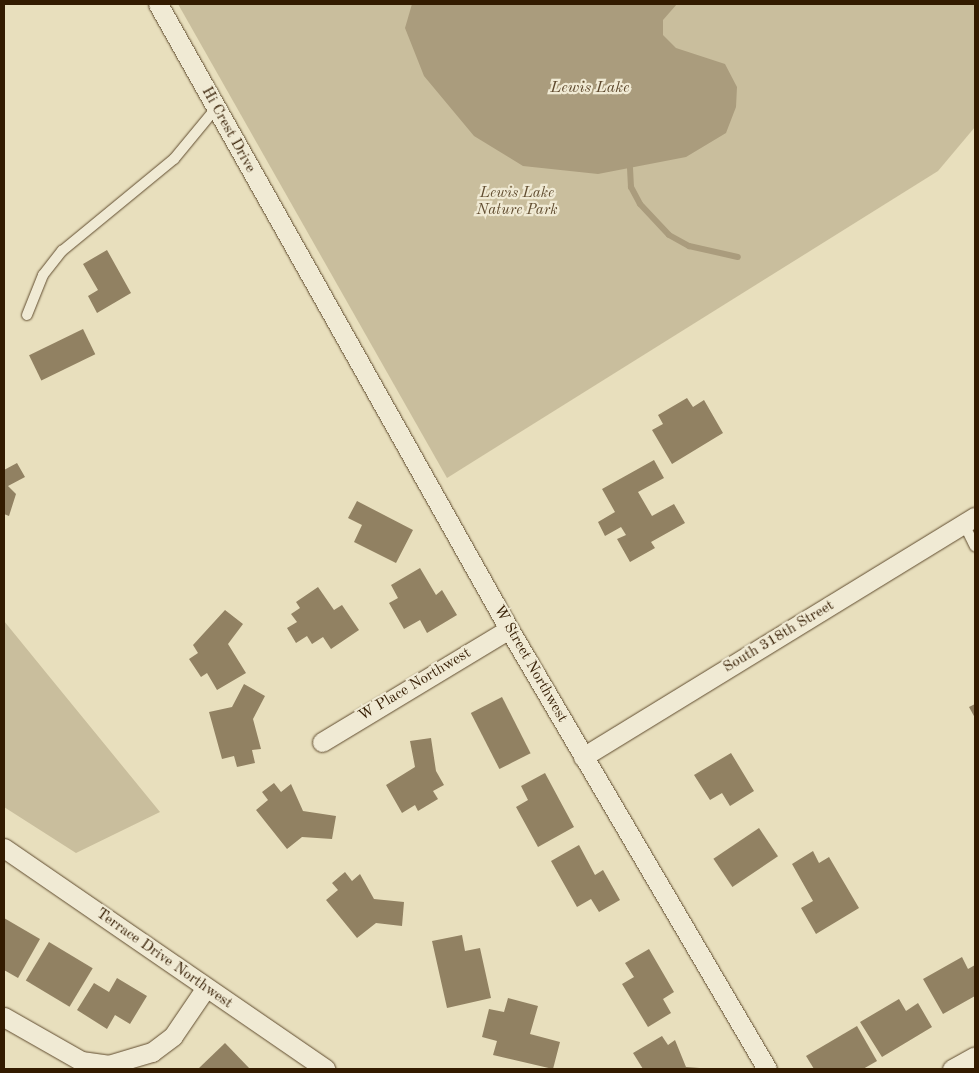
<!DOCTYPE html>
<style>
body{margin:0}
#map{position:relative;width:979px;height:1073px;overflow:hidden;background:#e8dfbd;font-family:"Old Standard TT",serif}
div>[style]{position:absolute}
.green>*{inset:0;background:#c9be9d}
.water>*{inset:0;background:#aa9c7d}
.stream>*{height:6px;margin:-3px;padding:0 3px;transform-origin:3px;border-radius:3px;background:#aa9c7d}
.building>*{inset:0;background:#918162;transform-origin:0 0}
.roads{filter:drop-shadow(0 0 1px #604c2f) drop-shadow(0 0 1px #604c2f)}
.service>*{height:10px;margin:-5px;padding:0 5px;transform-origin:5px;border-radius:5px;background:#f0ead4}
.minor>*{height:19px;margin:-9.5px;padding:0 9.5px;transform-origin:9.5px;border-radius:9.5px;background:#f0ead4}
span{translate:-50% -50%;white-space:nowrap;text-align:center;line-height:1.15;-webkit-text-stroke:4.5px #f0ead4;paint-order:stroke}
.street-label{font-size:15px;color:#331b00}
.park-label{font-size:15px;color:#604c2f;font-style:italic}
.water-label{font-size:16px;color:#5d482c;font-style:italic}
.frame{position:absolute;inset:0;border:5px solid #331b00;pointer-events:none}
</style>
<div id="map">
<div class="green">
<i style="clip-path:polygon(178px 4px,975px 4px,975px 127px,938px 171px,447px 478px)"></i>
<i style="clip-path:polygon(4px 621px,48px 675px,160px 812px,76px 853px,4px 807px)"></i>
</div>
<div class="water">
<i style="clip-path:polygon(412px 4px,677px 4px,663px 20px,663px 35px,676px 48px,725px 64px,737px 87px,736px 107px,726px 133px,686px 157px,598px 174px,523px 166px,474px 136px,424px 76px,405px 28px)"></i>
</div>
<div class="stream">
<i style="left:630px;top:168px;width:19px;rotate:87deg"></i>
<i style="left:631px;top:187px;width:19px;rotate:62deg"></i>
<i style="left:640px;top:204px;width:42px;rotate:46.9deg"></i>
<i style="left:669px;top:235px;width:23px;rotate:29deg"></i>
<i style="left:689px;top:246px;width:50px;rotate:12.7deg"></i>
</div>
<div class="building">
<i style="clip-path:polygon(107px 250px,131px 293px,97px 313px,88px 296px,98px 290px,83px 264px)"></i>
<i style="left:83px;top:329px;width:28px;height:60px;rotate:64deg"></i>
<i style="clip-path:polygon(687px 398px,693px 407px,704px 400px,723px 433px,672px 464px,652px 430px,663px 424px,658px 415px)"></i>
<i style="clip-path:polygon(654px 460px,664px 478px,638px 492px,652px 516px,674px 504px,685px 523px,651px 542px,655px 548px,630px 562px,617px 539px,626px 535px,621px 527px,605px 536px,598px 522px,615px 512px,602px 489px)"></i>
<i style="clip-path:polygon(17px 463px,25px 477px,8px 486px,16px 494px,9px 516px,4px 514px,4px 470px)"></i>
<i style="clip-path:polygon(357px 501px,413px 530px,396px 563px,354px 542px,362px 525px,348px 518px)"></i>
<i style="clip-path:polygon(420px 568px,436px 595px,442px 590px,457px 615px,427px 633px,420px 620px,404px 629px,389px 603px,398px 598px,391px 585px)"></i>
<i style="clip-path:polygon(318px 587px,334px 610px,342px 605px,359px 630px,331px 649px,323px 637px,312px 644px,307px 636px,296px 643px,287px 628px,297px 622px,291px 614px,300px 608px,296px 602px)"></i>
<i style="clip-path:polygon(225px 610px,243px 624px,228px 644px,246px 673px,217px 690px,207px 673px,201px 677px,189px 659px,198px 653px,193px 645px)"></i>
<i style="clip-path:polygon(244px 684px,265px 696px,253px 719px,261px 749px,252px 750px,255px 763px,237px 767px,234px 756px,222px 759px,209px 712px,232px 707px)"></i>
<i style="left:502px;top:697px;width:63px;height:35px;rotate:63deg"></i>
<i style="clip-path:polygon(975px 704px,975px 718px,969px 707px)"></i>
<i style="clip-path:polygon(431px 738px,436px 771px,444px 785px,433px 791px,438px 799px,418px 811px,415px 805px,402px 813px,386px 785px,415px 767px,410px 741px)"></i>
<i style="clip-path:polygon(731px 753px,754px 791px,730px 806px,722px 793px,710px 800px,694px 775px)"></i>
<i style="clip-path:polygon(545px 773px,574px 827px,538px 847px,516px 807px,528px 800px,521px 786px)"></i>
<i style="clip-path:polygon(274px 783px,281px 792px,291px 784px,303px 811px,336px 816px,332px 839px,302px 837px,287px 849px,256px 810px,268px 800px,262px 792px)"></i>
<i style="left:759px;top:828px;width:34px;height:55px;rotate:56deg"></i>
<i style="clip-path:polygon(579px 845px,595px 875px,603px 870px,620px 900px,599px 912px,591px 899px,577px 907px,551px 861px)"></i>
<i style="clip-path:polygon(813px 851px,819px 863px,829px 857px,859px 908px,816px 934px,801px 908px,813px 901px,792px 864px)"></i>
<i style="clip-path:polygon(345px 872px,352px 881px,360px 874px,374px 899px,404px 902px,402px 926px,376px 923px,357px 938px,326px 900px,338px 890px,332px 883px)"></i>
<i style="clip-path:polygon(4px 918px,40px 939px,18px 978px,4px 970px)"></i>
<i style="clip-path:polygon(462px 935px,465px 951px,480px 948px,491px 998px,447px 1008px,432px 941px)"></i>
<i style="left:49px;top:942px;width:51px;height:45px;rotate:31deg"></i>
<i style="clip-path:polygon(649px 949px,674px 992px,663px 999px,671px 1013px,648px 1027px,622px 984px,634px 977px,625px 963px)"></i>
<i style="clip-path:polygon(962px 957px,968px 969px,975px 965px,975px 996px,943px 1014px,923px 979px)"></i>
<i style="clip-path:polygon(117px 978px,147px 996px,130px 1024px,115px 1015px,107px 1029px,77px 1010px,94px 983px,109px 992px)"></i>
<i style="clip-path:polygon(508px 998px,538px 1006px,530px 1034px,560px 1042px,553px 1069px,493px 1055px,497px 1041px,482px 1037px,489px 1009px,504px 1012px)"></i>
<i style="clip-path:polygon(899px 999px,906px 1011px,918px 1003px,932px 1027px,882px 1057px,860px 1022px)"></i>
<i style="clip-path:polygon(857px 1026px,877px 1061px,863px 1069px,814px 1069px,806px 1056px)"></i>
<i style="clip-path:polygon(662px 1036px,668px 1045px,675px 1040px,686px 1067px,713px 1069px,643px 1069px,633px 1053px)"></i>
<i style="clip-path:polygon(225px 1043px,250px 1069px,198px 1069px)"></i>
</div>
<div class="roads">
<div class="service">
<i style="left:27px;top:315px;width:43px;rotate:-68.2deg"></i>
<i style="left:43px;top:275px;width:31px;rotate:-52deg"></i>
<i style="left:62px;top:251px;width:145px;rotate:-39.4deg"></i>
<i style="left:174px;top:159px;width:66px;rotate:-50.5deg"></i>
<i style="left:964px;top:524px;width:25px;rotate:64deg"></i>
</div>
<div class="minor">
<i style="left:158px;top:4px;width:717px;rotate:60.68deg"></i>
<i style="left:509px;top:629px;width:510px;rotate:59.61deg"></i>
<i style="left:322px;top:742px;width:218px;rotate:-31.1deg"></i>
<i style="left:583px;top:757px;width:460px;rotate:-31.5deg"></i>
<i style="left:4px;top:848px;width:390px;rotate:34.5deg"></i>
<i style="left:4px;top:1017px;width:89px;rotate:29.7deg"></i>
<i style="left:81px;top:1061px;width:27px;rotate:8deg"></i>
<i style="left:108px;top:1065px;width:46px;rotate:-16.5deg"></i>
<i style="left:152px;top:1052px;width:26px;rotate:-37deg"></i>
<i style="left:173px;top:1036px;width:57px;rotate:-55.8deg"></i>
<i style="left:952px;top:1069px;width:26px;rotate:-29deg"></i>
</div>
</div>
<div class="street-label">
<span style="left:228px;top:130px;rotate:61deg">Hi Crest Drive</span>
<span style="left:779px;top:637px;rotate:-31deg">South 318th Street</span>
<span style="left:530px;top:664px;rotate:60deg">W Street Northwest</span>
<span style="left:415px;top:685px;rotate:-31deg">W Place Northwest</span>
<span style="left:164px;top:959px;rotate:35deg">Terrace Drive Northwest</span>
</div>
<div class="park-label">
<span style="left:517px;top:202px">Lewis Lake<br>Nature Park</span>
</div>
<div class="water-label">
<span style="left:590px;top:88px">Lewis Lake</span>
</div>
<div class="frame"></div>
</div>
